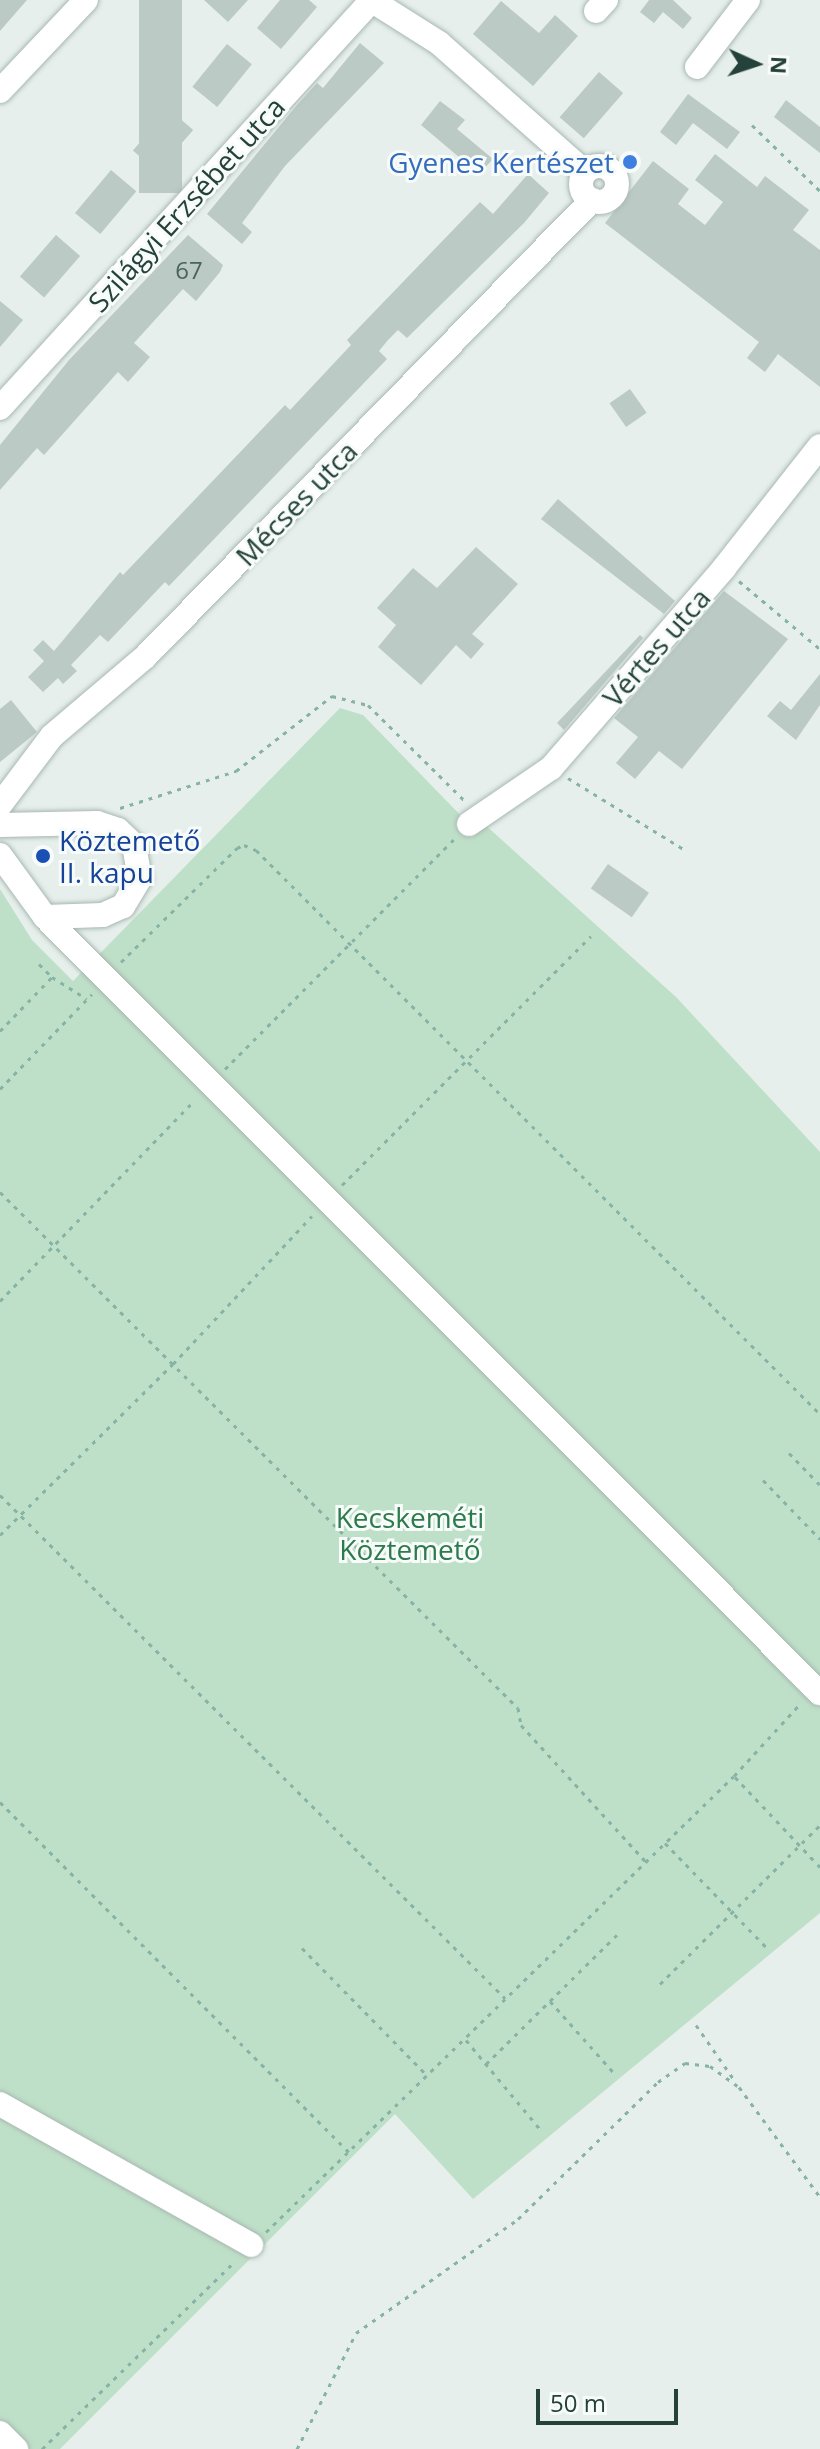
<!DOCTYPE html>
<meta charset="utf-8">
<style>
body{margin:0}
#map{position:relative;width:820px;height:2449px;overflow:hidden;background:#e6efeb;font-family:"Open Sans",sans-serif}
div>[style]{position:absolute}
.green>*{inset:0;background:#bfe0c8}
.building>*{inset:0;background:#bbcac4;transform-origin:0 0}
.path>*{height:3px;margin-top:-1.5px;transform-origin:0;background:repeating-linear-gradient(90deg,#86b3a5 0 4px,transparent 0 10px)}
.roads{filter:drop-shadow(0 0 2px #a8b8b2) drop-shadow(0 0 2px #a8b8b2)}
.minor>*{height:24px;margin:-12px;padding:0 12px;transform-origin:12px;border-radius:12px;background:#fff}
.minor>.ring{margin:-12px;padding:0;box-sizing:content-box;background:none;border:24px solid #fff;border-radius:50%}
.dots>*{width:22px;height:22px;translate:-50% -50%;box-sizing:border-box;border:4px solid #f7fbf9;border-radius:50%}
span{translate:-50% -50%;white-space:nowrap;text-align:center;line-height:1.15;-webkit-text-stroke:6px #f7fbf9;paint-order:stroke}
.number-label{font-size:24px;color:#4a645c}
.number-label span{-webkit-text-stroke-width:0}
.shop-label{font-size:28px;color:#366cbe}
.right{translate:-100% -50%;text-align:right}
.street-label{font-size:28px;color:#24423a}
.transit-label{font-size:28px;color:#164399}
.left{translate:0 -50%;text-align:left}
.park-label{font-size:28px;color:#2d7a4b}
.north{position:absolute;left:716px;top:24px;width:80px;height:80px;-webkit-text-stroke:6px #f7fbf9;paint-order:stroke;rotate:93deg;font-size:22px;font-weight:700;line-height:32px;text-align:center;color:#24423a}
.north::after{content:'';display:block;margin:auto;width:28px;height:36px;background:#24423a;clip-path:polygon(50% 0,100% 100%,50% 72%,0 100%)}
.scale{position:absolute;left:536px;top:2389px;width:142px;height:36px;box-sizing:border-box;border:4px solid #24423a;border-top:0;padding-left:10px;font-size:24px;line-height:28px;white-space:nowrap;color:#24423a;-webkit-text-stroke:6px #f7fbf9;paint-order:stroke}
</style>
<div id="map">
<div class="green">
<i style="clip-path:polygon(340px 708px,363px 715px,469px 824px,483px 823px,676px 997px,820px 1152px,820px 1913px,473px 2199px,395px 2114px,60px 2449px,0 2449px,0 889px,32px 940px,73px 981px)"></i>
</div>
<div class="building">
<i style="clip-path:polygon(0 0,27px 0,0 31px)"></i>
<i style="left:139px;top:0;width:43px;height:193px"></i>
<i style="clip-path:polygon(204px 0,248px 0,228px 22px)"></i>
<i style="clip-path:polygon(280px 0,309px 0,317px 7px,281px 49px,257px 28px)"></i>
<i style="clip-path:polygon(649px 0,673px 0,692px 18px,683px 29px,663px 12px,654px 23px,640px 12px)"></i>
<i style="clip-path:polygon(501px 1px,539px 33px,555px 15px,578px 36px,533px 86px,473px 34px)"></i>
<i style="clip-path:polygon(360px 43px,384px 63px,285px 166px,242px 223px,252px 232px,242px 244px,207px 214px,297px 105px,317px 83px,323px 88px)"></i>
<i style="left:227px;top:44px;width:32px;height:55px;rotate:39deg"></i>
<i style="left:599px;top:72px;width:32px;height:60px;rotate:41deg"></i>
<i style="clip-path:polygon(688px 94px,740px 132px,727px 149px,693px 123px,676px 145px,660px 132px)"></i>
<i style="clip-path:polygon(786px 100px,820px 127px,820px 153px,774px 117px)"></i>
<i style="clip-path:polygon(440px 101px,465px 120px,457px 129px,493px 159px,479px 174px,421px 125px)"></i>
<i style="left:169px;top:109px;width:32px;height:55px;rotate:41deg"></i>
<i style="clip-path:polygon(715px 154px,757px 187px,765px 176px,809px 210px,793px 230px,820px 250px,820px 387px,778px 354px,765px 372px,747px 358px,759px 342px,605px 223px,653px 161px,689px 189px,678px 204px,705px 225px,723px 202px,695px 180px)"></i>
<i style="left:111px;top:170px;width:33px;height:56px;rotate:40deg"></i>
<i style="clip-path:polygon(528px 174px,549px 193px,524px 223px,407px 338px,398px 330px,388px 340px,379px 351px,387px 359px,169px 586px,165px 582px,108px 642px,100px 635px,71px 665px,77px 671px,63px 684px,58px 678px,43px 692px,28px 677px,44px 661px,33px 650px,43px 640px,54px 651px,120px 572px,123px 575px,285px 405px,290px 410px,351px 345px,347px 340px,480px 202px,493px 214px)"></i>
<i style="left:56px;top:235px;width:32px;height:55px;rotate:41deg"></i>
<i style="clip-path:polygon(188px 235px,223px 265px,220px 272px,196px 301px,183px 289px,134px 343px,150px 357px,128px 382px,118px 372px,44px 455px,37px 448px,0 490px,0 445px,69px 360px)"></i>
<i style="clip-path:polygon(0 301px,23px 320px,0 347px)"></i>
<i style="left:630px;top:389px;width:29px;height:25px;rotate:55deg"></i>
<i style="clip-path:polygon(558px 499px,675px 601px,664px 614px,541px 519px)"></i>
<i style="clip-path:polygon(476px 547px,518px 584px,472px 634px,484px 644px,471px 659px,456px 645px,421px 685px,378px 647px,396px 625px,377px 608px,413px 568px,437px 588px)"></i>
<i style="clip-path:polygon(724px 591px,788px 639px,682px 769px,659px 751px,635px 779px,616px 763px,638px 737px,614px 718px)"></i>
<i style="clip-path:polygon(640px 635px,643px 638px,564px 730px,557px 723px)"></i>
<i style="clip-path:polygon(820px 674px,820px 705px,796px 740px,767px 716px,780px 701px,791px 710px)"></i>
<i style="clip-path:polygon(11px 700px,37px 732px,0 762px,0 709px)"></i>
<i style="left:608px;top:864px;width:50px;height:30px;rotate:35deg"></i>
</div>
<div class="path">
<i style="left:752px;top:125px;width:95px;rotate:44.1deg"></i>
<i style="left:739px;top:581px;width:106px;rotate:40deg"></i>
<i style="left:568px;top:778px;width:137px;rotate:31.6deg"></i>
<i style="left:120px;top:808px;width:122px;rotate:-17.7deg"></i>
<i style="left:236px;top:771px;width:122px;rotate:-38deg"></i>
<i style="left:332px;top:696px;width:37px;rotate:14deg"></i>
<i style="left:368px;top:705px;width:138px;rotate:44.7deg"></i>
<i style="left:121px;top:962px;width:163px;rotate:-44.5deg"></i>
<i style="left:237px;top:848px;width:8px;rotate:-23deg"></i>
<i style="left:244px;top:845px;width:13px;rotate:23deg"></i>
<i style="left:256px;top:850px;width:798px;rotate:45deg"></i>
<i style="left:39px;top:964px;width:18px;rotate:45deg"></i>
<i style="left:0;top:1031px;width:75px;rotate:-46.1deg"></i>
<i style="left:52px;top:977px;width:41px;rotate:32.2deg"></i>
<i style="left:225px;top:1069px;width:325px;rotate:-45.1deg"></i>
<i style="left:0;top:1089px;width:132px;rotate:-45.9deg"></i>
<i style="left:342px;top:1185px;width:352px;rotate:-45deg"></i>
<i style="left:0;top:1192px;width:731px;rotate:44.89deg"></i>
<i style="left:518px;top:1708px;width:17px;rotate:80deg"></i>
<i style="left:521px;top:1725px;width:184px;rotate:47.6deg"></i>
<i style="left:0;top:1301px;width:280px;rotate:-45.9deg"></i>
<i style="left:789px;top:1453px;width:45px;rotate:45.9deg"></i>
<i style="left:763px;top:1480px;width:82px;rotate:46deg"></i>
<i style="left:0;top:1495px;width:713px;rotate:44.89deg"></i>
<i style="left:0;top:1535px;width:243px;rotate:-44.7deg"></i>
<i style="left:173px;top:1364px;width:203px;rotate:-46.8deg"></i>
<i style="left:735px;top:1777px;width:124px;rotate:46.6deg"></i>
<i style="left:0;top:1802px;width:494px;rotate:45.1deg"></i>
<i style="left:665px;top:1843px;width:145px;rotate:45.8deg"></i>
<i style="left:302px;top:1948px;width:178px;rotate:45.5deg"></i>
<i style="left:660px;top:1984px;width:226px;rotate:-44.8deg"></i>
<i style="left:550px;top:2001px;width:95px;rotate:48.4deg"></i>
<i style="left:696px;top:2025px;width:68px;rotate:55.1deg"></i>
<i style="left:466px;top:2040px;width:116px;rotate:50.3deg"></i>
<i style="left:486px;top:2064px;width:184px;rotate:-44.6deg"></i>
<i style="left:739px;top:2087px;width:137px;rotate:53.6deg"></i>
<i style="left:266px;top:2232px;width:653px;rotate:-44.26deg"></i>
<i style="left:734px;top:1776px;width:99px;rotate:-47.5deg"></i>
<i style="left:42px;top:2449px;width:268px;rotate:-44.2deg"></i>
<i style="left:297px;top:2449px;width:130px;rotate:-63deg"></i>
<i style="left:356px;top:2333px;width:198px;rotate:-35.1deg"></i>
<i style="left:518px;top:2219px;width:196px;rotate:-44.4deg"></i>
<i style="left:658px;top:2082px;width:33px;rotate:-35deg"></i>
<i style="left:685px;top:2063px;width:25px;rotate:7deg"></i>
<i style="left:710px;top:2066px;width:34px;rotate:36deg"></i>
</div>
<div class="roads">
<div class="minor">
<i style="left:371px;top:0;width:80px;rotate:32.3deg"></i>
<i style="left:439px;top:43px;width:195px;rotate:41.5deg"></i>
<i style="left:596px;top:11px;width:15px;rotate:-48deg"></i>
<i style="left:697px;top:67px;width:84px;rotate:-52.7deg"></i>
<i style="left:0;top:91px;width:125px;rotate:-46.6deg"></i>
<i class="ring" style="left:581px;top:166px;width:12px;height:12px"></i>
<i style="left:0;top:408px;width:552px;rotate:-47.64deg"></i>
<i style="left:0;top:805px;width:86px;rotate:-53deg"></i>
<i style="left:52px;top:736px;width:123px;rotate:-40.4deg"></i>
<i style="left:146px;top:656px;width:638px;rotate:-45.64deg"></i>
<i style="left:469px;top:824px;width:99px;rotate:-34.3deg"></i>
<i style="left:551px;top:768px;width:264px;rotate:-49.1deg"></i>
<i style="left:724px;top:568px;width:155px;rotate:-51.8deg"></i>
<i style="left:0;top:825px;width:97px;rotate:-1.2deg"></i>
<i style="left:97px;top:823px;width:22px;rotate:18deg"></i>
<i style="left:118px;top:830px;width:22px;rotate:43deg"></i>
<i style="left:134px;top:845px;width:34px;rotate:80deg"></i>
<i style="left:140px;top:878px;width:33px;rotate:121deg"></i>
<i style="left:123px;top:906px;width:22px;rotate:156deg"></i>
<i style="left:103px;top:915px;width:58px;rotate:178deg"></i>
<i style="left:0;top:855px;width:77px;rotate:54deg"></i>
<i style="left:45px;top:917px;width:1097px;rotate:45.04deg"></i>
<i style="left:0;top:2104px;width:288px;rotate:29.3deg"></i>
<i style="left:0;top:2433px;width:23px;rotate:45deg"></i>
</div>
</div>
<div class="dots">
<i style="left:630px;top:162px;background:#3f7fe0"></i>
<i style="left:43px;top:856px;background:#1a4fb4"></i>
</div>
<div class="number-label">
<span style="left:189px;top:270px">67</span>
</div>
<div class="shop-label">
<span class="right" style="left:614px;top:162px">Gyenes Kertészet</span>
</div>
<div class="street-label">
<span style="left:186px;top:204px;rotate:-48deg">Szilágyi Erzsébet utca</span>
<span style="left:296px;top:503px;rotate:-46deg">Mécses utca</span>
<span style="left:656px;top:647px;rotate:-49deg">Vértes utca</span>
</div>
<div class="transit-label">
<span class="left" style="left:59px;top:856px">Köztemető<br>II. kapu</span>
</div>
<div class="park-label">
<span style="left:410px;top:1533px">Kecskeméti<br>Köztemető</span>
</div>
<div class="north">N</div>
<div class="scale">50 m</div>
</div>
